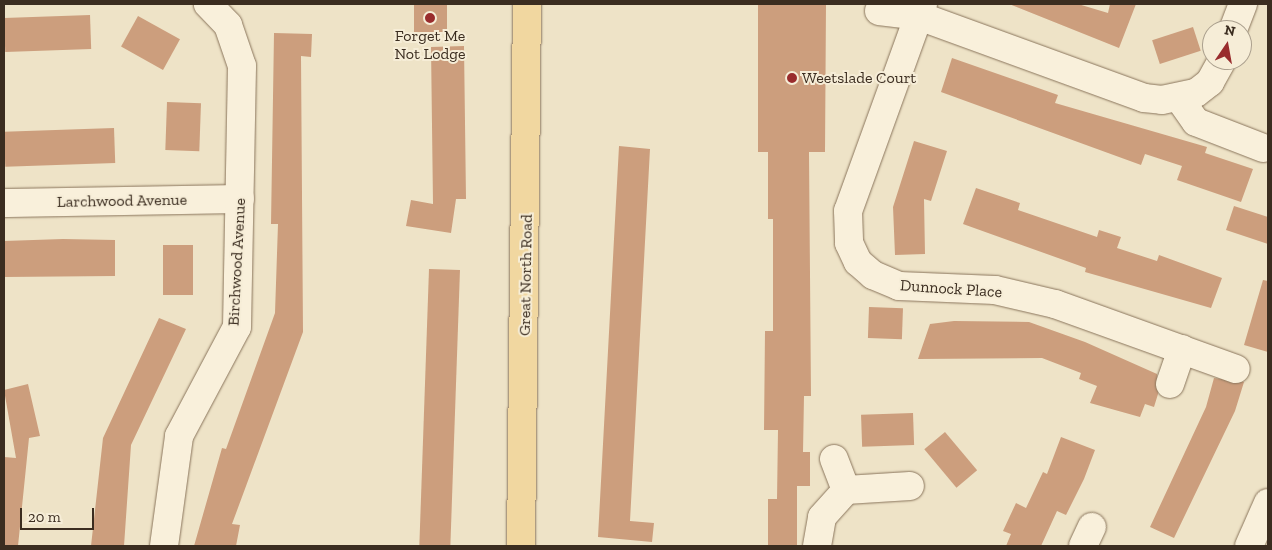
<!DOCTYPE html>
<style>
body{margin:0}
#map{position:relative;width:1272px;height:550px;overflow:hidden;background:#eee3c7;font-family:"Zilla Slab",serif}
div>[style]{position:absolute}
.building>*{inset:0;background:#cc9e7d;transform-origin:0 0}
.roads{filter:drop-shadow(0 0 1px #8a755c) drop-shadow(0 0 1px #8a755c)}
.minor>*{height:28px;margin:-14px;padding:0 14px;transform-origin:14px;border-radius:14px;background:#f9f0db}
.major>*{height:28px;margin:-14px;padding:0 14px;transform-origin:14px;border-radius:14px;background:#f1d7a0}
.dots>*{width:14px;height:14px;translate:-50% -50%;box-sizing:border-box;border:2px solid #f6edd7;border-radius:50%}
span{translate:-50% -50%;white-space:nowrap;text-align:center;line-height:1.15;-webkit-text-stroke:4px #f6edd7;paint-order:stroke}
.poi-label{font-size:16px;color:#3b2d20}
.left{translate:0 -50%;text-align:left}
.street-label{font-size:16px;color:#3b2d20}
.frame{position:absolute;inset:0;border:5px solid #3b2d20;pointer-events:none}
.north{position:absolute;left:1202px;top:20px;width:50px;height:50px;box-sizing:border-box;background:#f6edd7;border:1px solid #aba08e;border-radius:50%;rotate:12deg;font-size:14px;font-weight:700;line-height:20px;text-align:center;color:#3b2d20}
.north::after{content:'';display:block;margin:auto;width:18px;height:22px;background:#992c2d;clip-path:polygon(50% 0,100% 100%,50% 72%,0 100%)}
.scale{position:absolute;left:20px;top:508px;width:74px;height:22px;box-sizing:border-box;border:2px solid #3b2d20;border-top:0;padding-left:6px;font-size:15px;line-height:18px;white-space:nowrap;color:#3b2d20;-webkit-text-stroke:4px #f6edd7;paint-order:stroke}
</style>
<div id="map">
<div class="building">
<i style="left:414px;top:4px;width:33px;height:28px"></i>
<i style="clip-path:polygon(758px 4px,826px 4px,825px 152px,809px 152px,811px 396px,804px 396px,803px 452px,810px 452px,810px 486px,797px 486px,797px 546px,768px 546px,768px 499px,777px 499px,778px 430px,764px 430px,765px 331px,773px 331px,773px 219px,768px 219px,768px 152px,758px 152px)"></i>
<i style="clip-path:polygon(1009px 4px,1078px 4px,1108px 13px,1110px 4px,1136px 4px,1119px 48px)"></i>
<i style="left:90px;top:15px;width:34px;height:86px;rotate:88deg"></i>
<i style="left:138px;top:16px;width:48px;height:35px;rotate:29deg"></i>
<i style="left:1193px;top:27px;width:25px;height:43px;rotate:72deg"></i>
<i style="clip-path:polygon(274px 33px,312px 34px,311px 57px,301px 56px,303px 332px,232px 524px,240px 525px,236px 546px,194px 546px,222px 448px,226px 449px,275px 313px,278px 224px,271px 224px)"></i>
<i style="clip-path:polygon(464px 46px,466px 199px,456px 199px,451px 233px,406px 226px,411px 200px,433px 204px,431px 47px)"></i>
<i style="clip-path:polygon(952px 58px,1058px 95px,1055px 103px,1207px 147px,1205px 153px,1253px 169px,1241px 202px,1177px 180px,1182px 166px,1145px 154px,1141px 165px,941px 92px)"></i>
<i style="left:167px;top:102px;width:34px;height:48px;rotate:2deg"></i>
<i style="left:114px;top:128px;width:35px;height:110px;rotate:88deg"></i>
<i style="clip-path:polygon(914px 141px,947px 151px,931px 201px,924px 199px,925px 254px,895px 255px,893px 207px)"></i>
<i style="clip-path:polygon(619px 146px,650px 149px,630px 521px,654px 523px,652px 542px,598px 537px)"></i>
<i style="clip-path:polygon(976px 188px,1020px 203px,1018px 210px,1097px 237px,1099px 230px,1121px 237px,1117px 248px,1157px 261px,1159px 255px,1222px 278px,1211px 308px,1085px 272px,1086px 268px,963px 224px)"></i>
<i style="clip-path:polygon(1234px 206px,1268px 217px,1268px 244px,1226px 230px)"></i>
<i style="clip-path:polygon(63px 239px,115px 240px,115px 276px,4px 277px,4px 241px)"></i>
<i style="left:193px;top:245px;width:50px;height:30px;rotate:90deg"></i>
<i style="left:429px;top:269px;width:31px;height:277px;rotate:2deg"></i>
<i style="clip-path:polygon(1263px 280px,1268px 281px,1268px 352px,1244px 345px)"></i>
<i style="left:869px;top:307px;width:34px;height:31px;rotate:2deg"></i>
<i style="clip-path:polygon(159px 318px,186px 329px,131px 445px,124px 546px,91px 546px,103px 438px)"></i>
<i style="clip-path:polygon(954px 321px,1029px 322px,1085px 342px,1157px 374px,1158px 394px,1154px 407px,1145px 404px,1140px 417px,1090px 403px,1097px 386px,1079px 379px,1081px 373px,1042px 358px,918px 359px,930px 324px)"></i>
<i style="clip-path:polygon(1214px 378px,1244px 382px,1235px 411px,1174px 538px,1150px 527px,1206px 407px)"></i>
<i style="clip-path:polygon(28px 384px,40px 436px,29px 438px,18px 546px,4px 546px,4px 457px,16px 458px,4px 390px)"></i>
<i style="left:913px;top:413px;width:32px;height:52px;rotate:88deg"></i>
<i style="left:945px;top:432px;width:50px;height:27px;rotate:50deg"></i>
<i style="clip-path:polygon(1061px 437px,1095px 450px,1084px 479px,1066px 515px,1057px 511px,1041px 546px,1006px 546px,1011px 534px,1003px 531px,1016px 503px,1026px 508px,1043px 472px,1047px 474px)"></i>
</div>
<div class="roads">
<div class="minor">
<i style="left:923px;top:4px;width:220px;rotate:109.9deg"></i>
<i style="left:848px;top:211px;width:32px;rotate:88deg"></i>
<i style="left:849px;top:243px;width:21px;rotate:65deg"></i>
<i style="left:858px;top:262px;width:20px;rotate:41deg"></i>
<i style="left:873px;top:275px;width:28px;rotate:23deg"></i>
<i style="left:899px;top:286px;width:96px;rotate:2.4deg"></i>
<i style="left:995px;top:290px;width:62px;rotate:13.1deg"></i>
<i style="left:1055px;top:304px;width:192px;rotate:19.8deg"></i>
<i style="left:879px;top:11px;width:40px;rotate:7.1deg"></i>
<i style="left:919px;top:16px;width:239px;rotate:20deg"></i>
<i style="left:1144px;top:98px;width:18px;rotate:6deg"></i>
<i style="left:1162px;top:100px;width:35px;rotate:-12deg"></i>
<i style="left:1196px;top:93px;width:18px;rotate:-38deg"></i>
<i style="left:1210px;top:82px;width:25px;rotate:-61deg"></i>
<i style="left:1233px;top:30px;width:28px;rotate:-69deg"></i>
<i style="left:1179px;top:98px;width:29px;rotate:55deg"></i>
<i style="left:1196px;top:122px;width:72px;rotate:21.2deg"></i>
<i style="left:4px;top:203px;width:236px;rotate:-1deg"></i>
<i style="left:1170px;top:384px;width:37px;rotate:-71deg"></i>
<i style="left:834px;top:459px;width:33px;rotate:69deg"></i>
<i style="left:846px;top:490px;width:64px;rotate:-3.6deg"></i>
<i style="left:164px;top:546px;width:111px;rotate:-82.2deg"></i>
<i style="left:179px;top:436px;width:123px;rotate:-62deg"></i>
<i style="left:237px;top:327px;width:261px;rotate:-88.9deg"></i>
<i style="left:242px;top:66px;width:43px;rotate:-108.9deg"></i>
<i style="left:228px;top:25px;width:29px;rotate:-134deg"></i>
<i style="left:817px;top:546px;width:29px;rotate:-80deg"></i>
<i style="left:822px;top:517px;width:36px;rotate:-48deg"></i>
<i style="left:1083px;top:546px;width:21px;rotate:-65deg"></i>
<i style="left:1249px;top:546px;width:47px;rotate:-66.2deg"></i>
</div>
<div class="major">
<i style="left:521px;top:546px;width:542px;rotate:-89.37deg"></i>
</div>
</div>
<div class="dots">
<i style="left:430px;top:18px;background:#992c2d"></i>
<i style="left:792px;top:78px;background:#992c2d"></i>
</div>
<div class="poi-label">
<span style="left:430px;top:45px">Forget Me<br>Not Lodge</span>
<span class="left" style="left:802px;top:78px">Weetslade Court</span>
</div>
<div class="street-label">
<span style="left:122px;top:201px;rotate:-1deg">Larchwood Avenue</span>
<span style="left:237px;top:262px;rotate:-87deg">Birchwood Avenue</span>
<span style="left:526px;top:275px;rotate:-89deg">Great North Road</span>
<span style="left:951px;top:289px;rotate:4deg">Dunnock Place</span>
</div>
<div class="frame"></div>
<div class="north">N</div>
<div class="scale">20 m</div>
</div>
